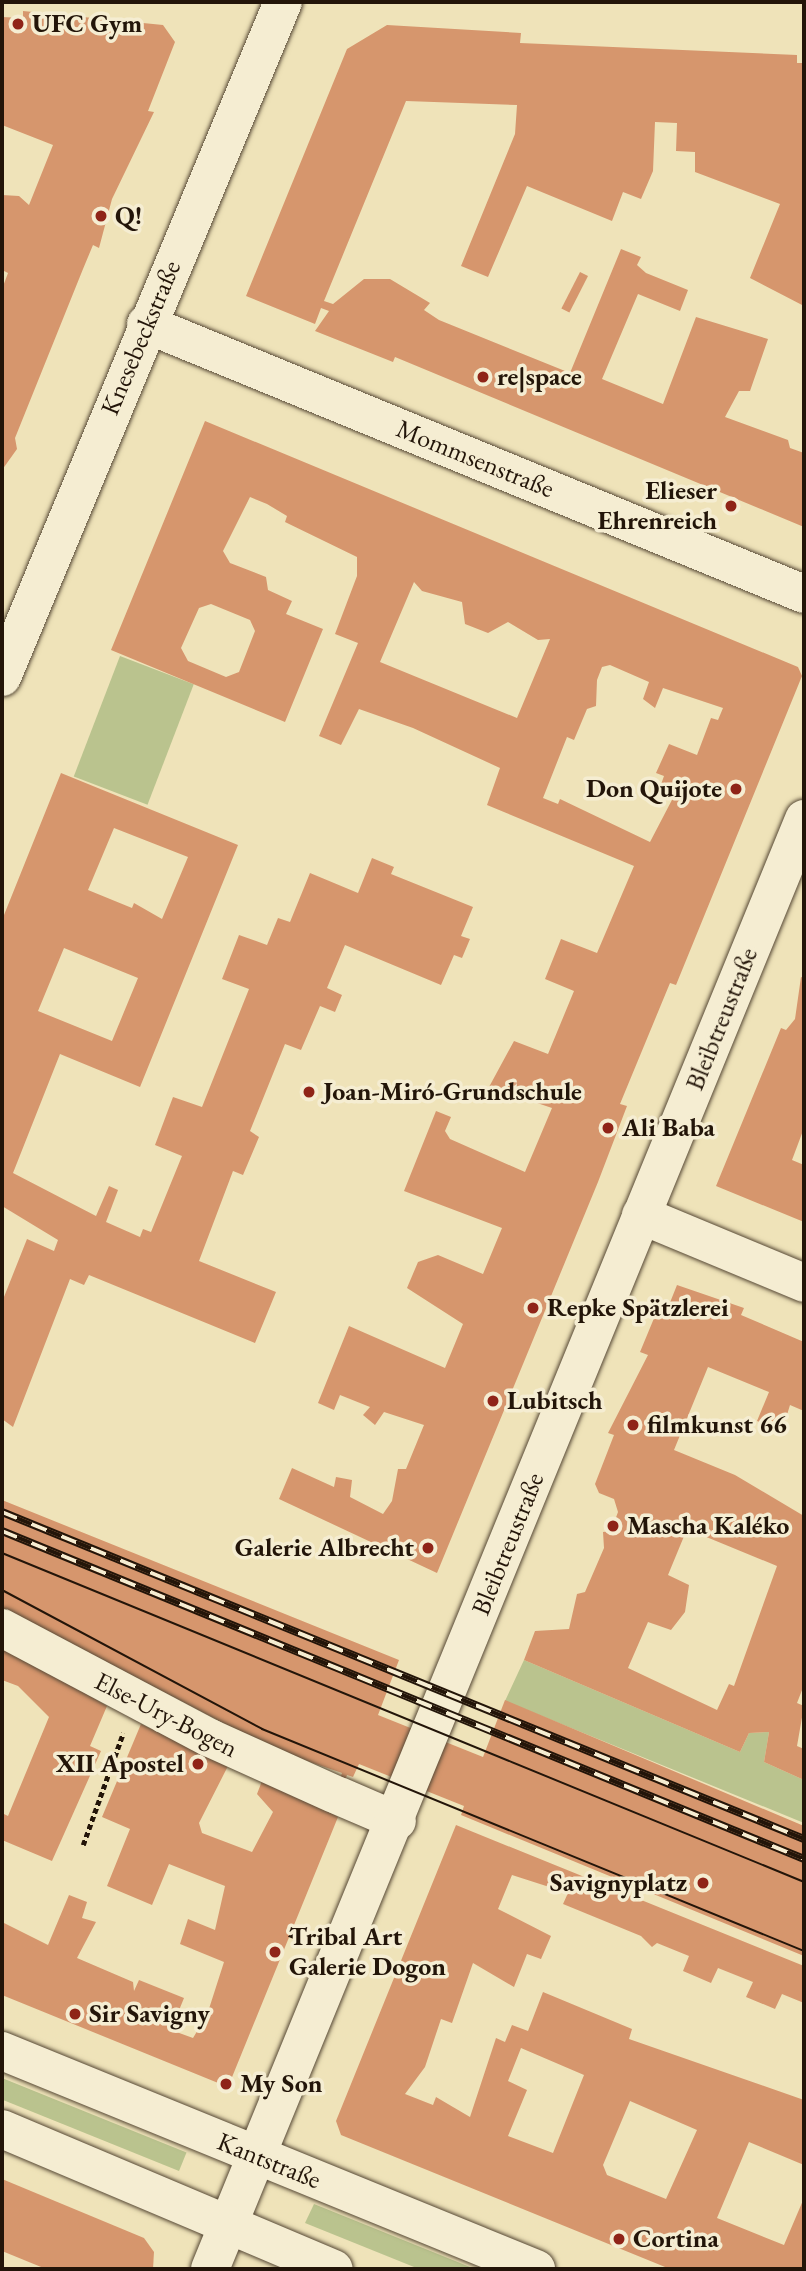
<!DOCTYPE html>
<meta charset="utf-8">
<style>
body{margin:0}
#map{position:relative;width:806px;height:2271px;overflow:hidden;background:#efe3b9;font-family:"EB Garamond",serif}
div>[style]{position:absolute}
.green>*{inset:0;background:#bac38e;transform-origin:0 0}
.building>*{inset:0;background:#d6966d;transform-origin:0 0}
.path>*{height:4.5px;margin-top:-2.25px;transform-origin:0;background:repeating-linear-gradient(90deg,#231509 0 5px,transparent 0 8.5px)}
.roads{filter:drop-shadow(0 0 2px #564835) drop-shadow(0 0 2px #564835)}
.street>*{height:38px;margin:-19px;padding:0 19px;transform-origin:19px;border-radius:19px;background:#f5edd2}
.secondary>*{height:38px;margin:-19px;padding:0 19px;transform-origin:19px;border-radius:19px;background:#f5edd2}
.tram>*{height:2px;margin:-1px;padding:0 1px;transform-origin:1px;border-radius:1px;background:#231509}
.rail>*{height:8px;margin-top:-4px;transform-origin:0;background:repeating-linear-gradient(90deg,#f5edd2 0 16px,#231509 0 32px);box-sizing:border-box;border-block:2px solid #231509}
.dots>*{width:19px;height:19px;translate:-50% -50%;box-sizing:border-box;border:4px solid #f5edd2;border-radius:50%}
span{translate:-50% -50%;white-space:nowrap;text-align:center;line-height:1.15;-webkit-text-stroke:7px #f5edd2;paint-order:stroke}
.poi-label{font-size:26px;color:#231509;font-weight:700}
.left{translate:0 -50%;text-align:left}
.right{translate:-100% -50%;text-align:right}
.street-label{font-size:26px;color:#231509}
.frame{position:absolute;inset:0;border:4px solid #231509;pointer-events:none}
</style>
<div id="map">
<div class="green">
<i style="left:120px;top:656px;width:79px;height:129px;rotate:21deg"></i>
<i style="clip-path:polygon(524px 1660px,740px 1752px,749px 1733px,769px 1732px,764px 1762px,804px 1780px,804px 1823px,505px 1701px)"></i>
<i style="left:2px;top:2078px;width:199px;height:20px;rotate:22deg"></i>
<i style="clip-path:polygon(314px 2204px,475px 2269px,419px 2269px,305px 2223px)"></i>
</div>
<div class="building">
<i style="clip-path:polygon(23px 11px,163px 25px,175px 42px,148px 111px,154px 112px,112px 199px,99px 248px,93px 245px,83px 269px,15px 438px,17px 449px,2px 470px,2px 289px,8px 273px,2px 270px,2px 195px,19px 196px,29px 205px,53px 145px,2px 125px,2px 17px,23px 18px)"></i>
<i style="clip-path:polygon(387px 25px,521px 33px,520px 43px,797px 55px,797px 63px,804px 63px,804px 306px,750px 278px,780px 204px,695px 172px,695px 152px,676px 151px,677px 123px,655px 122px,653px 171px,641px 199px,623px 192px,612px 221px,527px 186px,488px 277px,461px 266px,515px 134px,517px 105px,406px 101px,324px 301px,333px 304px,364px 279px,390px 279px,430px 303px,424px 310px,439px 320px,570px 373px,621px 249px,641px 257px,637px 265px,646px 273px,688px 290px,680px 311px,638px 294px,602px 379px,663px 404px,696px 317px,768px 339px,750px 391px,739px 391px,725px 417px,788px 440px,790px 448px,804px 453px,804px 527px,395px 357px,393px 362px,315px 331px,329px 311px,321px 308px,315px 324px,246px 296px,347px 49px)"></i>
<i style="left:580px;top:272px;width:9px;height:41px;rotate:27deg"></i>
<i style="clip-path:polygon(evenodd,205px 421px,798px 667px,802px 676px,676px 985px,670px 983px,620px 1104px,627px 1106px,598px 1182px,437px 1573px,279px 1499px,292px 1468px,334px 1487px,336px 1477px,352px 1480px,350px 1497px,383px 1514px,392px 1501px,398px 1469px,406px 1469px,424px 1425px,384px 1412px,375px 1425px,363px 1415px,370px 1407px,340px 1395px,334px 1410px,318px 1403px,349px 1326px,445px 1368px,463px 1324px,407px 1288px,418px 1262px,438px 1255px,483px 1274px,502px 1228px,404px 1191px,436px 1111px,451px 1117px,445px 1131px,450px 1139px,525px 1172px,552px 1108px,489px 1087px,514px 1041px,548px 1054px,574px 991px,545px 979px,561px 939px,597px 953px,634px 866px,487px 805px,500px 768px,413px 728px,359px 709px,341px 745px,319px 736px,358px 643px,335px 634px,357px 576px,357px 557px,285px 522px,287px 516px,267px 504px,250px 497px,223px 551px,230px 563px,266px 577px,268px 590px,292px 601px,286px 614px,323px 629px,285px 722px,111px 650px,205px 421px,414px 582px,422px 591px,462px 602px,465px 624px,488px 633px,508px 622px,538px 640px,550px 639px,517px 718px,380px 662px,414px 582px,205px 421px,211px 604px,250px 620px,255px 631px,239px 672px,226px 677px,188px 661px,181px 648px,199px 608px,211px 604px,205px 421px,610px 665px,649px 682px,643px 699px,655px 708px,663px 688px,723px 708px,718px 720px,711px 718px,697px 755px,669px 744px,656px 773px,664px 776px,659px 790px,674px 796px,650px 842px,560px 799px,558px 804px,543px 798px,567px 737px,574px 740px,587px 709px,596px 706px,597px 680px,602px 667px,610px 665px)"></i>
<i style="clip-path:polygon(evenodd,61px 773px,238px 845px,140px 1087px,60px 1054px,13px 1173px,96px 1216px,109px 1186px,118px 1190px,106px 1222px,140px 1237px,143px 1229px,151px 1232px,182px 1156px,155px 1145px,173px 1097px,202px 1107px,249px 989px,222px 979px,239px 935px,267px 945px,278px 918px,290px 922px,310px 873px,358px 893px,372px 858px,394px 867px,391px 874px,473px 907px,461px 936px,470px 939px,462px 958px,454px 955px,441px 985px,345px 945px,327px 988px,342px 995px,335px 1012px,320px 1006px,301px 1050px,285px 1044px,250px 1131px,259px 1137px,243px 1175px,233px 1171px,199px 1261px,276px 1292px,255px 1343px,89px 1275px,84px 1285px,70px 1279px,13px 1427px,2px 1419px,2px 1302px,27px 1239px,54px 1251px,58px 1240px,2px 1206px,2px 920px,61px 773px,114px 828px,188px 857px,162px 919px,134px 903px,132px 908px,88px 890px,114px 828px,61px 773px,64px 948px,138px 978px,112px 1041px,38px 1011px,64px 948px)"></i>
<i style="clip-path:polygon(801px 977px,804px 978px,804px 1128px,792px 1160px,804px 1165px,804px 1222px,716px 1186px,781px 1028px,786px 1030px,795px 1019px)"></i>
<i style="clip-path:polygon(evenodd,677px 1285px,744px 1308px,741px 1315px,804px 1342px,804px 1411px,790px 1405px,782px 1431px,757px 1421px,769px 1392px,708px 1367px,674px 1450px,735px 1475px,804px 1516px,804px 1685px,797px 1703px,804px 1706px,797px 1746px,804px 1749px,804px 1780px,764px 1762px,769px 1732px,749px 1733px,740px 1752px,524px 1660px,535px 1631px,569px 1629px,577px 1594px,585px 1592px,604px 1548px,603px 1532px,611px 1531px,618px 1512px,614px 1499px,599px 1493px,595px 1484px,614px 1435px,608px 1433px,648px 1355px,640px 1352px,657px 1311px,665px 1315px,677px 1285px,687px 1529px,777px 1566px,734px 1686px,729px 1684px,717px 1710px,628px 1668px,648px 1622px,671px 1630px,685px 1612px,689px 1585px,668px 1575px,687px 1529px)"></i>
<i style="clip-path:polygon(2px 1500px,399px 1660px,378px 1715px,483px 1757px,505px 1700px,804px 1826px,804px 1956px,461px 1815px,464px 1806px,359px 1764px,353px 1777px,347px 1775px,333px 1814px,338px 1817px,228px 2087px,2px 1995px,2px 1922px,48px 1945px,69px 1895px,87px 1902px,82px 1918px,96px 1922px,77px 1958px,133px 1982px,134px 1991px,139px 1980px,184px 1998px,171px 2030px,193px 2038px,207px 2015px,224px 1962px,180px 1944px,188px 1919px,215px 1930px,225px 1886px,169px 1864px,152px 1905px,107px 1886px,130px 1829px,102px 1817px,141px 1724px,228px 1766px,199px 1823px,202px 1833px,252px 1852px,273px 1812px,257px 1794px,262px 1781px,328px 1812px,342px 1773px,275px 1750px,2px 1608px)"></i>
<i style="clip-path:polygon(2px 1644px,107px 1706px,90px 1746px,101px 1751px,52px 1861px,2px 1840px,2px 1813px,8px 1816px,49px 1717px,18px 1686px,2px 1680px)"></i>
<i style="clip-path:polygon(evenodd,456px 1825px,804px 1966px,804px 2003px,782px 1994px,775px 2009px,746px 1997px,753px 1982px,718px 1968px,711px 1983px,683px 1971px,689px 1956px,657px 1943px,652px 1947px,641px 1936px,563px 1904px,568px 1893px,512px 1875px,498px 1909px,551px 1936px,541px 1959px,527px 1954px,514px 1987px,473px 1963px,452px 2023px,441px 2019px,425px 2067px,405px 2094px,433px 2105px,436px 2097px,470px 2117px,496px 2038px,505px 2042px,512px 2025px,528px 2031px,543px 1992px,632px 2029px,629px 2039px,804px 2100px,804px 2165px,749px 2142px,717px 2218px,784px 2245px,804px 2198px,804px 2269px,670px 2269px,341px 2135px,336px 2121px,456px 1825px,521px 2048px,584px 2075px,553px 2153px,508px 2136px,527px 2090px,508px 2081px,521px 2048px,456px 1825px,630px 2101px,697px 2130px,666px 2199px,607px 2175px,603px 2165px,630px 2101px)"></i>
<i style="clip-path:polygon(2px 2179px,144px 2238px,154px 2252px,153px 2269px,46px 2269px,2px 2251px)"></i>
</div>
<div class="path">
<i style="left:83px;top:1845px;width:119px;rotate:-70.3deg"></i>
<i style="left:289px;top:1934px;width:17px;rotate:21deg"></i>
</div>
<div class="roads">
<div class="street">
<i style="left:146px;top:324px;width:711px;rotate:22.31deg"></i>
<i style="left:2px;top:677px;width:731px;rotate:-67.4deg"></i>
<i style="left:641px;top:1215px;width:177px;rotate:22.6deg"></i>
<i style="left:2px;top:1628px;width:235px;rotate:27.9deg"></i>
<i style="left:210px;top:1738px;width:136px;rotate:24.3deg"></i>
<i style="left:339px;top:1796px;width:63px;rotate:23.3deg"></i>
<i style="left:210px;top:2269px;width:1567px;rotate:-67.72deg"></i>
</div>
<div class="secondary">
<i style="left:2px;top:2051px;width:577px;rotate:22.21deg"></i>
<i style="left:2px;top:2129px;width:360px;rotate:22.9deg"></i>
</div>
</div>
<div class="tram">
<i style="left:2px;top:1553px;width:867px;rotate:22.3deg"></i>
<i style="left:2px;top:1590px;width:295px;rotate:28.1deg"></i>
<i style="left:262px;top:1729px;width:586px;rotate:22.27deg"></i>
</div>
<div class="rail">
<i style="left:2px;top:1512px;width:866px;rotate:22.18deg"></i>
<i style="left:2px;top:1531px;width:866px;rotate:22.24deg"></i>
</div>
<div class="dots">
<i style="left:18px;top:24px;background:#8f2418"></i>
<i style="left:101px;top:216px;background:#8f2418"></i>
<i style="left:483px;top:377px;background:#8f2418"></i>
<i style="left:731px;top:506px;background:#8f2418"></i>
<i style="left:736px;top:789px;background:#8f2418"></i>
<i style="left:309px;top:1092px;background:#8f2418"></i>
<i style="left:608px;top:1128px;background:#8f2418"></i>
<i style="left:533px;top:1308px;background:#8f2418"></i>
<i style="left:493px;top:1401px;background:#8f2418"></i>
<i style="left:633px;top:1425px;background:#8f2418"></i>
<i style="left:613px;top:1526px;background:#8f2418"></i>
<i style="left:428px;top:1548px;background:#8f2418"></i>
<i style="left:198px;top:1764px;background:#8f2418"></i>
<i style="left:703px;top:1883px;background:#8f2418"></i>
<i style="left:275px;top:1952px;background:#8f2418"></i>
<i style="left:75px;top:2014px;background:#8f2418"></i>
<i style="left:226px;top:2084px;background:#8f2418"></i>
<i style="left:619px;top:2239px;background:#8f2418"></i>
</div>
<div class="poi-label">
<span class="left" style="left:32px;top:24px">UFC Gym</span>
<span class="left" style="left:115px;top:216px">Q!</span>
<span class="left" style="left:497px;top:377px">re|space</span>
<span class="right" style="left:717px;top:506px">Elieser<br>Ehrenreich</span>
<span class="right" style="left:722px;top:789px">Don Quijote</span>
<span class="left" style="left:323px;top:1092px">Joan-Miró-Grundschule</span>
<span class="left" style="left:622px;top:1128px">Ali Baba</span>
<span class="left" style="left:547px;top:1308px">Repke Spätzlerei</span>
<span class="left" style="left:507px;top:1401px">Lubitsch</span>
<span class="left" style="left:647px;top:1425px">filmkunst 66</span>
<span class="left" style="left:627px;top:1526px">Mascha Kaléko</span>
<span class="right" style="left:414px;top:1548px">Galerie Albrecht</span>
<span class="right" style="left:184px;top:1764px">XII Apostel</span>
<span class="right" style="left:687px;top:1883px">Savignyplatz</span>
<span class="left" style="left:289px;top:1952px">Tribal Art<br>Galerie Dogon</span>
<span class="left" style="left:89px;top:2014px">Sir Savigny</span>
<span class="left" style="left:240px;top:2084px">My Son</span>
<span class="left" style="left:633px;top:2239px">Cortina</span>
</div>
<div class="street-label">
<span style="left:141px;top:338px;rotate:-67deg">Knesebeckstraße</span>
<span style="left:475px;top:459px;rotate:22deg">Mommsenstraße</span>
<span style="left:722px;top:1019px;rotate:-68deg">Bleibtreustraße</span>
<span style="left:508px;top:1544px;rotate:-68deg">Bleibtreustraße</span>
<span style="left:166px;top:1715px;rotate:27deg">Else-Ury-Bogen</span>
<span style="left:269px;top:2161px;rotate:22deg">Kantstraße</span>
</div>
<div class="frame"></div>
</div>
